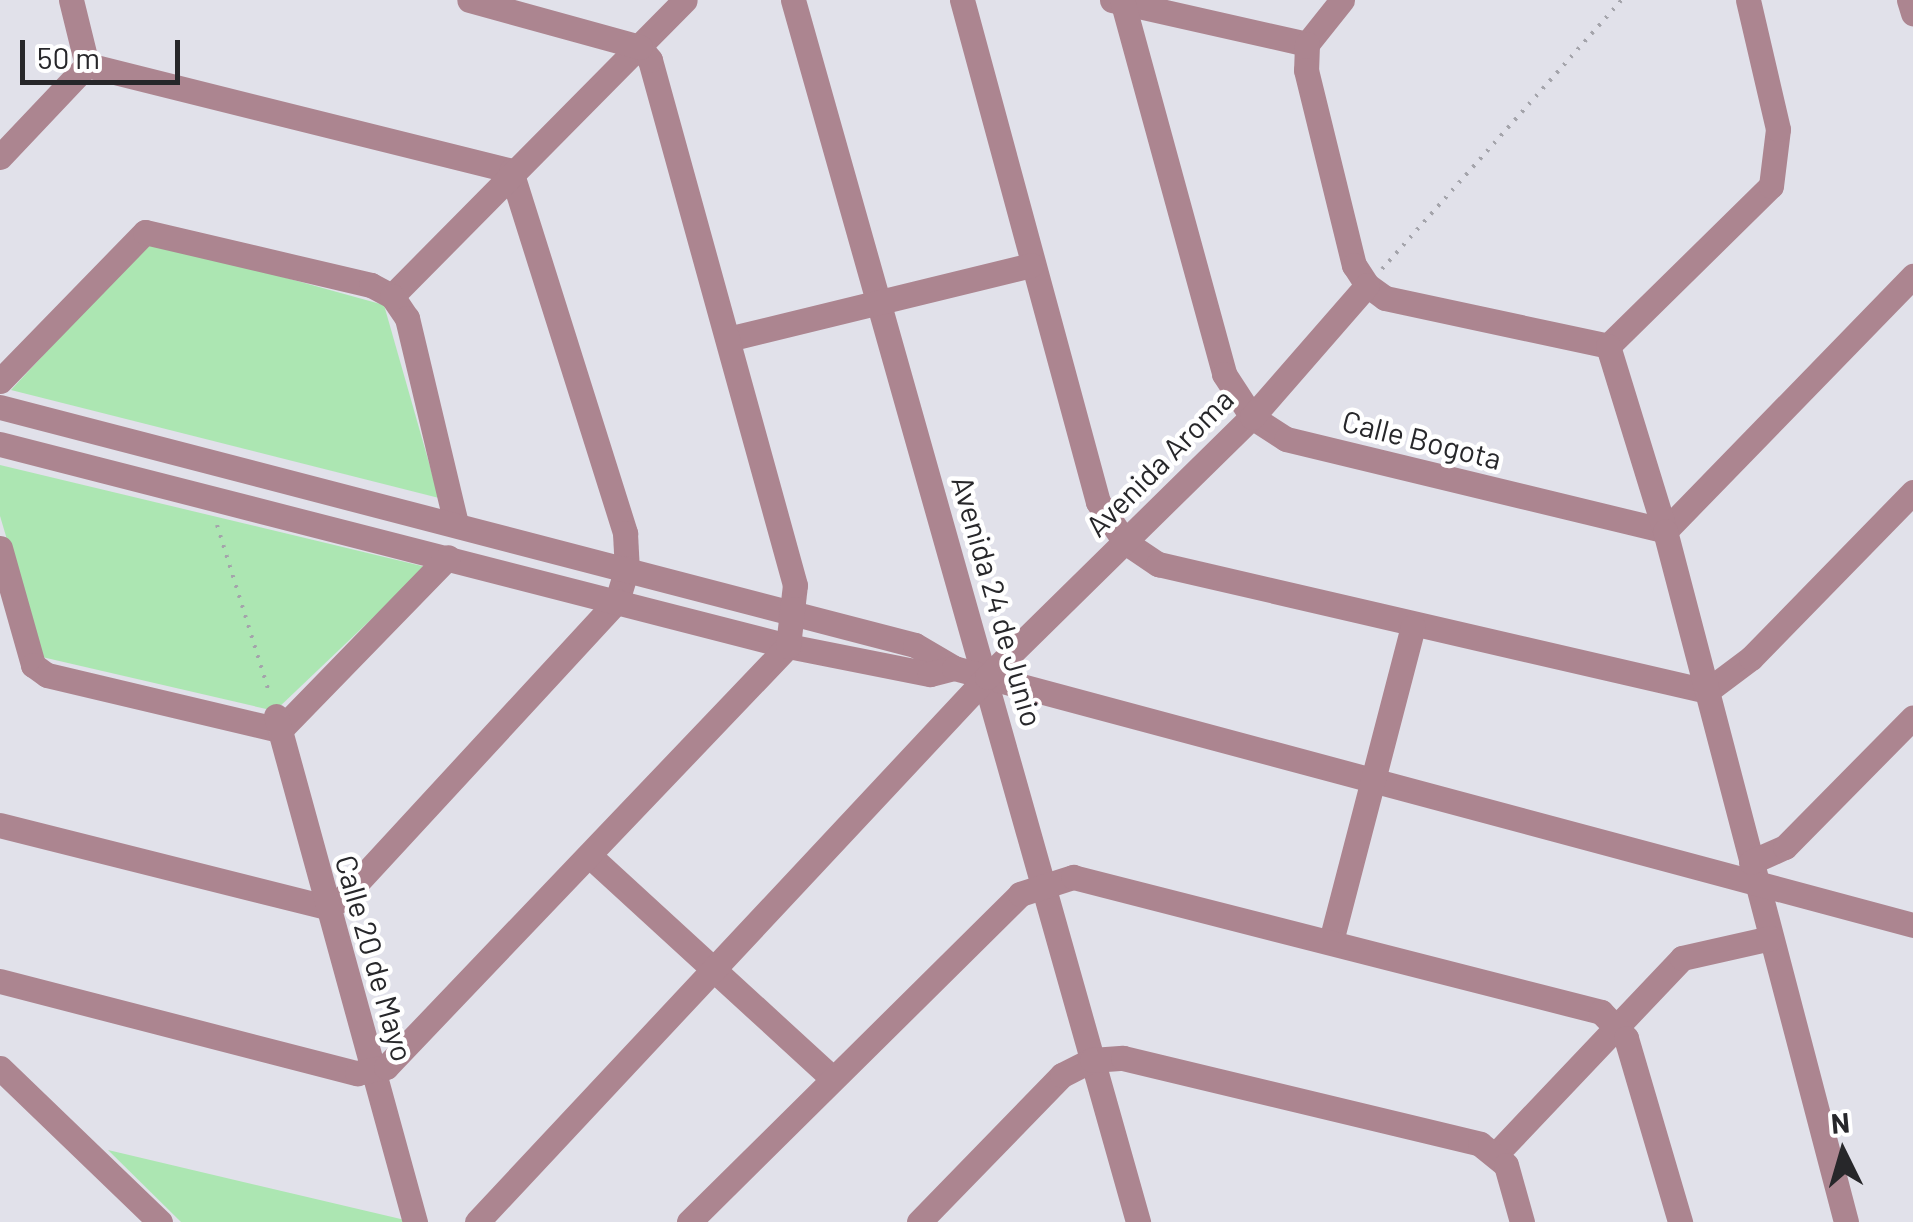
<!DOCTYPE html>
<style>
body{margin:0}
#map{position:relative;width:1913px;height:1222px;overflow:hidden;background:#e1e1ea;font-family:Barlow,sans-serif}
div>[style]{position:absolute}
.green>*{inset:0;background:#ace6b2}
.path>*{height:4px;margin-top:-2px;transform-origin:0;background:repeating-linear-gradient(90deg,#a4a4ab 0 2.5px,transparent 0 10.5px)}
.minor>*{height:25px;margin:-12.5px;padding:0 12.5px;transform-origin:12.5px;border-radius:12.5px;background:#ac8590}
span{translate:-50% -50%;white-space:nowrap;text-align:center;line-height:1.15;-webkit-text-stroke:9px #fff;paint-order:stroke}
.street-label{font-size:30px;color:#27272a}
.north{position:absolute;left:1793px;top:1102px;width:100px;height:100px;-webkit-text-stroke:8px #fff;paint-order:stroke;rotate:355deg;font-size:28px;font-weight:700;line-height:40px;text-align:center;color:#27272a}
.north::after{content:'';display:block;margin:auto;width:35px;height:45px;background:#27272a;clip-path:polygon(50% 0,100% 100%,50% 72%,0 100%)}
.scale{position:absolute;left:20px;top:40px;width:160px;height:45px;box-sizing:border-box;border:5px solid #27272a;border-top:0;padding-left:12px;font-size:30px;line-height:35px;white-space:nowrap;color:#27272a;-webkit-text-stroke:8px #fff;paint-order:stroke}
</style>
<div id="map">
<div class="green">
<i style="clip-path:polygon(150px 240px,384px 305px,439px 498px,11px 390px)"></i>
<i style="clip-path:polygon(0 465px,426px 567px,275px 711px,42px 657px,0 516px)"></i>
<i style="clip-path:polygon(108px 1150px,405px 1220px,405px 1222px,181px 1222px)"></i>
</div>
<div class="path">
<i style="left:1382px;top:269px;width:361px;rotate:-48.3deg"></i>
<i style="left:217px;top:525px;width:175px;rotate:72.7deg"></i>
</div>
<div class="minor">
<i style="left:71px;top:0;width:67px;rotate:76.2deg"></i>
<i style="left:793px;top:0;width:1270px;rotate:74.23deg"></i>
<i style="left:962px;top:0;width:520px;rotate:74.84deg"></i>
<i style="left:1098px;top:502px;width:48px;rotate:56deg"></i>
<i style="left:1125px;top:542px;width:40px;rotate:34deg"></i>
<i style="left:1158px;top:564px;width:563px;rotate:13.03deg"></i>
<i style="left:1707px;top:691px;width:55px;rotate:-36.9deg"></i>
<i style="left:1751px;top:658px;width:232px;rotate:-45.7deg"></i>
<i style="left:1112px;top:0;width:200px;rotate:12.7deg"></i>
<i style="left:1122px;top:0;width:388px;rotate:74.7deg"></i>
<i style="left:1224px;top:374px;width:51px;rotate:56.9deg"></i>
<i style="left:1252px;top:417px;width:40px;rotate:32.9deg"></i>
<i style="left:1286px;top:439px;width:390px;rotate:13.6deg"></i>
<i style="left:1665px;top:531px;width:356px;rotate:-45.8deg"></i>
<i style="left:1342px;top:0;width:56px;rotate:128.5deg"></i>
<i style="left:1307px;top:44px;width:26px;rotate:92deg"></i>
<i style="left:1306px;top:70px;width:201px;rotate:76.2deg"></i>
<i style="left:1354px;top:265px;width:24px;rotate:57deg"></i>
<i style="left:1367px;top:285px;width:22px;rotate:36deg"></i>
<i style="left:1385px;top:298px;width:228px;rotate:12.1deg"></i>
<i style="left:1608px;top:346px;width:228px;rotate:-44.5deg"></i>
<i style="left:1771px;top:186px;width:57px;rotate:-83deg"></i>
<i style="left:1778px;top:129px;width:132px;rotate:-103.1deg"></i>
<i style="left:1909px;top:0;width:14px;rotate:73deg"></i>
<i style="left:0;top:157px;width:127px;rotate:-46.6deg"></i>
<i style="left:87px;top:65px;width:437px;rotate:14deg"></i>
<i style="left:511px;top:171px;width:380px;rotate:72.5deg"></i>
<i style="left:625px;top:533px;width:35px;rotate:87deg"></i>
<i style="left:627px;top:568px;width:34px;rotate:107deg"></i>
<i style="left:617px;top:601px;width:405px;rotate:132.7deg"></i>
<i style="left:342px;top:899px;width:18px;rotate:153deg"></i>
<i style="left:326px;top:907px;width:336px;rotate:-165.9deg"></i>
<i style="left:392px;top:296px;width:416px;rotate:-45.3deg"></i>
<i style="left:728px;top:339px;width:312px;rotate:-13.7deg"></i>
<i style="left:1608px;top:346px;width:194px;rotate:72.9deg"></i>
<i style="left:1665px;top:531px;width:714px;rotate:75.32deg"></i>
<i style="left:0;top:381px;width:208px;rotate:-45.8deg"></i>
<i style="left:145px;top:232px;width:232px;rotate:13.2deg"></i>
<i style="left:371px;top:285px;width:24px;rotate:28deg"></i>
<i style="left:392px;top:296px;width:27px;rotate:56deg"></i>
<i style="left:407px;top:318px;width:212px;rotate:76.6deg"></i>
<i style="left:0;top:407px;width:945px;rotate:14.58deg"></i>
<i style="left:915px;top:645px;width:45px;rotate:30.5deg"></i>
<i style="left:0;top:444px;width:813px;rotate:14.38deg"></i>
<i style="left:788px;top:646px;width:145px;rotate:11.2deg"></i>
<i style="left:930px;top:674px;width:25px;rotate:-14deg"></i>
<i style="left:954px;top:668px;width:993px;rotate:15deg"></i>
<i style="left:0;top:548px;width:122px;rotate:74.2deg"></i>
<i style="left:33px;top:665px;width:17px;rotate:36deg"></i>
<i style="left:47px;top:675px;width:239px;rotate:13.3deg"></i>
<i style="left:280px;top:730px;width:241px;rotate:-45.8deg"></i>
<i style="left:276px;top:716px;width:525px;rotate:74.64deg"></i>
<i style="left:592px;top:858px;width:326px;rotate:42.5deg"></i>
<i style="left:1751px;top:862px;width:37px;rotate:-24deg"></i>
<i style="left:1785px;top:847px;width:182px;rotate:-45.4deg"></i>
<i style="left:1331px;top:941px;width:325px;rotate:-75.4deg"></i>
<i style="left:0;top:981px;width:369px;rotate:14.5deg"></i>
<i style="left:357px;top:1073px;width:30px;rotate:-12deg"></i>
<i style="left:386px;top:1067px;width:582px;rotate:-46.32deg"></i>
<i style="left:788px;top:646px;width:61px;rotate:-83.5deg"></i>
<i style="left:795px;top:585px;width:545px;rotate:-105.44deg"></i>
<i style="left:650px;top:60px;width:16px;rotate:-128deg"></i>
<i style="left:640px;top:47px;width:177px;rotate:-164.6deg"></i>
<i style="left:0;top:1068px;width:222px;rotate:43.9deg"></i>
<i style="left:1498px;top:1152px;width:267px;rotate:-46.5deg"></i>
<i style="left:1682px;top:958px;width:91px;rotate:-12.7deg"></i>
<i style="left:477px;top:1222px;width:746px;rotate:-46.9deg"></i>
<i style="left:987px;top:677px;width:371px;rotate:-44.5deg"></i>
<i style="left:1252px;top:417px;width:175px;rotate:-48.9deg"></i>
<i style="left:689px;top:1222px;width:466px;rotate:-44.7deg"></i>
<i style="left:1020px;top:894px;width:56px;rotate:-17.8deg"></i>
<i style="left:1073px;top:877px;width:545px;rotate:14.34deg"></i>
<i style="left:1601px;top:1012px;width:36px;rotate:46deg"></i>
<i style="left:1626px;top:1038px;width:192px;rotate:73.6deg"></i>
<i style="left:919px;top:1222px;width:205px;rotate:-45.8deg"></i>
<i style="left:1062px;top:1075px;width:34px;rotate:-27deg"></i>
<i style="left:1092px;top:1060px;width:31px;rotate:-4deg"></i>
<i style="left:1123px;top:1058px;width:367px;rotate:13.5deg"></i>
<i style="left:1480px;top:1144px;width:33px;rotate:39deg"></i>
<i style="left:1506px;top:1165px;width:59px;rotate:74.3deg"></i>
</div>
<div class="street-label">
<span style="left:1422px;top:439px;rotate:14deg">Calle Bogota</span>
<span style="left:1159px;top:462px;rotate:-45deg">Avenida Aroma</span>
<span style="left:998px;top:601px;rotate:74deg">Avenida 24 de Junio</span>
<span style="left:375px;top:958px;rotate:74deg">Calle 20 de Mayo</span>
</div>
<div class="north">N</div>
<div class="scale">50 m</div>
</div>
